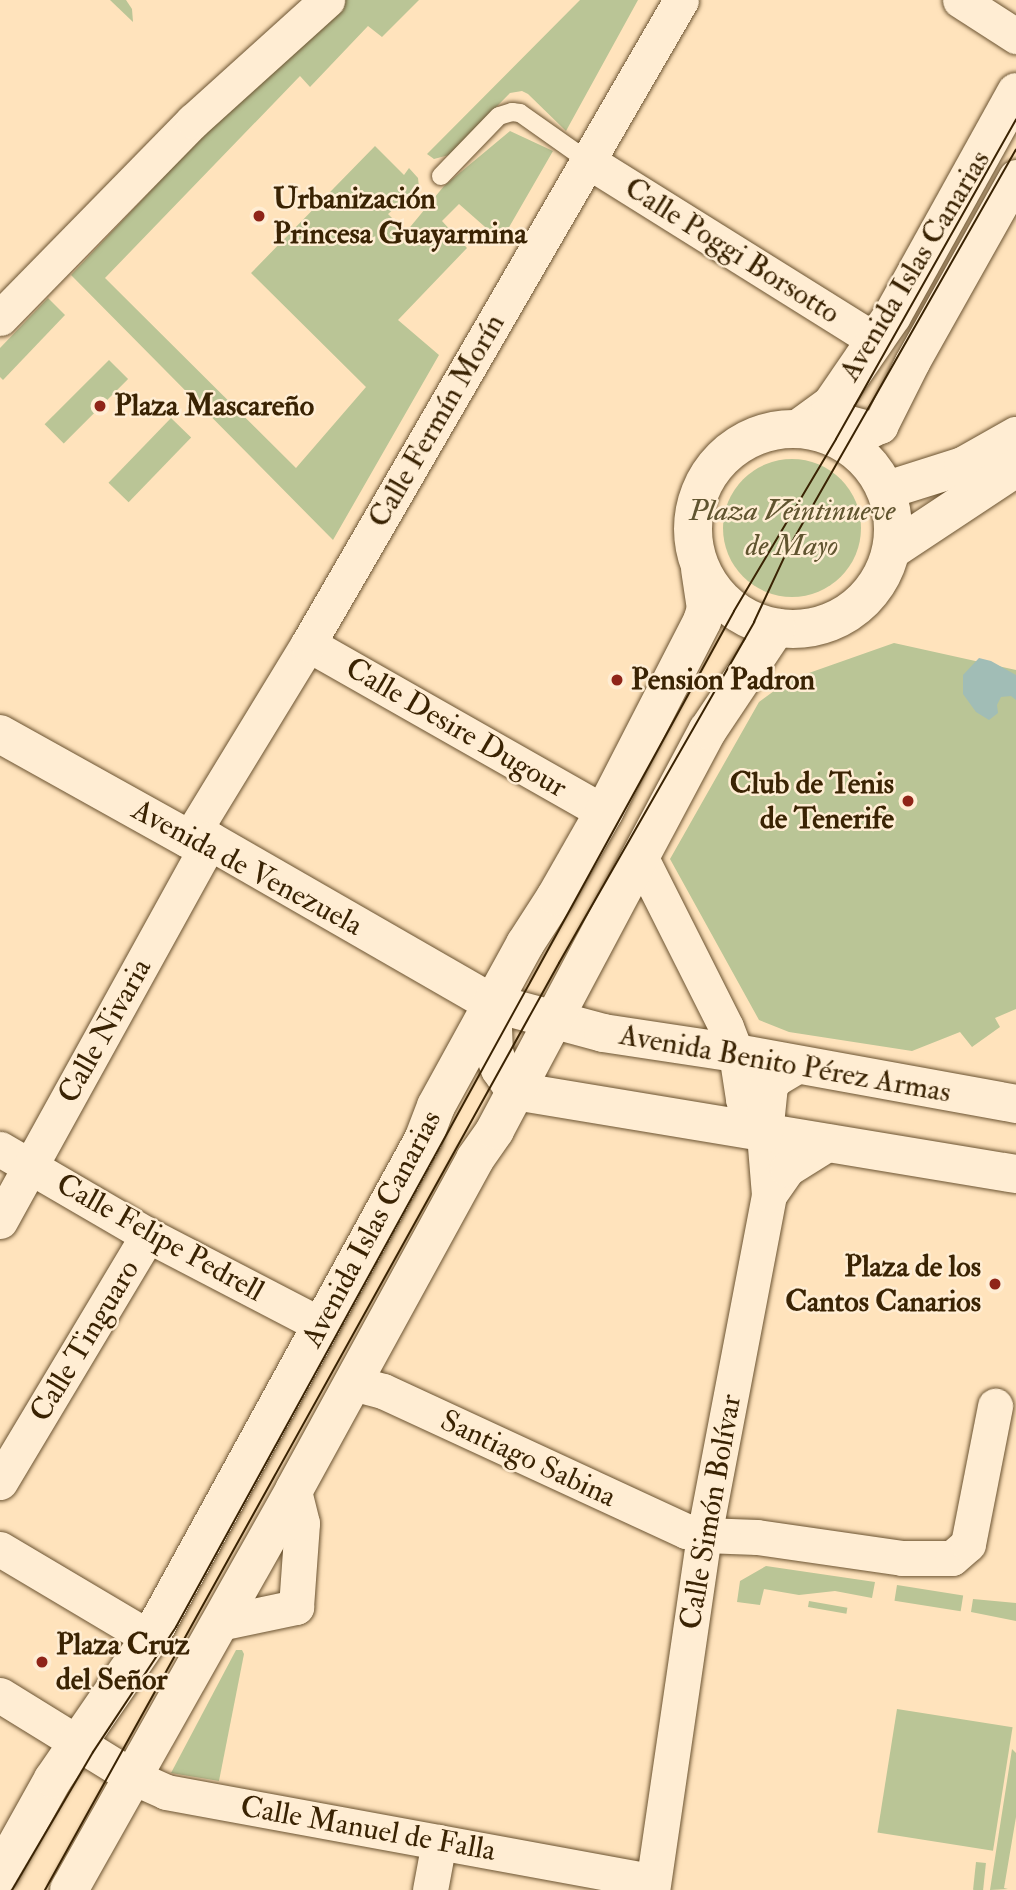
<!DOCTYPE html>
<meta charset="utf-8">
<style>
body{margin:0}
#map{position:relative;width:1016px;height:1890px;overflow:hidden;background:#ffe3bc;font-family:"IM FELL Double Pica",serif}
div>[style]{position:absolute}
.green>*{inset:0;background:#bac596;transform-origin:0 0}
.round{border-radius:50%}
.water>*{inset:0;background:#a1bdb6}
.roads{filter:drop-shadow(0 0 2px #6b5331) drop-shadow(0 0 2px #6b5331)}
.service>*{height:18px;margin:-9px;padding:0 9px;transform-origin:9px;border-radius:9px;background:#ffedd3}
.minor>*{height:35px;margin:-17.5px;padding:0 17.5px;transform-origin:17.5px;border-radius:17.5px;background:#ffedd3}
.tertiary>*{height:38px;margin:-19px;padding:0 19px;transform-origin:19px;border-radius:19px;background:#ffedd3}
.secondary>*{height:38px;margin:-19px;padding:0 19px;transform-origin:19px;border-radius:19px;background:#ffedd3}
.secondary>.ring{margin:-19px;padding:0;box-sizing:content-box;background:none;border:38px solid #ffedd3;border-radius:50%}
.tram>*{height:2px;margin:-1px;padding:0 1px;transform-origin:1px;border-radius:1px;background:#3a2303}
.dots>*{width:19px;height:19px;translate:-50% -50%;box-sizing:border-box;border:4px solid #ffedd3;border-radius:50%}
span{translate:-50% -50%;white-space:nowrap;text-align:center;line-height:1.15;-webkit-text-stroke:5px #ffedd3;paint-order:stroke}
.poi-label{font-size:30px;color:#3a2303;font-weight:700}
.left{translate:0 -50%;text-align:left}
.right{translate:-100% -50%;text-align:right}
.street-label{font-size:30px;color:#3a2303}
.park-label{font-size:30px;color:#60542f;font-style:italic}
</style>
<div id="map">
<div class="green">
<i style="clip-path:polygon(110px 0,126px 0,132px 9px,133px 22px)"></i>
<i style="clip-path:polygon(340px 0,419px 0,382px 37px,368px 26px,310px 87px,300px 76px,105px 278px,296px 468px,366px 387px,251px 273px,375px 146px,404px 175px,409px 168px,418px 178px,419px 187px,388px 214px,406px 232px,444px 186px,510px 131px,553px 151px,501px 241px,459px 204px,442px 221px,467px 248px,398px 320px,439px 355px,333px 540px,71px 275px,176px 164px,166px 159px)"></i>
<i style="clip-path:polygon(580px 0,638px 0,566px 131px,528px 94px,522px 91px,510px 93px,449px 155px,434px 159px,427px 154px)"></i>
<i style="clip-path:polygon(48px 298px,65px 315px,3px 380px,0 377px,0 348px)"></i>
<i style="left:109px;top:360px;width:27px;height:91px;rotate:45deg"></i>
<i style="left:171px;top:418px;width:28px;height:90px;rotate:44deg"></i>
<i class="round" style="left:723px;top:459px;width:138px;height:138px"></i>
<i style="clip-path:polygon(894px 643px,1016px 670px,1016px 1009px,995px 1018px,1000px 1027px,972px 1047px,960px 1032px,912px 1051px,789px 1032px,759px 1020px,670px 859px,759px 702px,789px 680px)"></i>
<i style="clip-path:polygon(766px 1566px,875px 1582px,872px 1598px,835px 1591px,799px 1595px,764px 1589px,760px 1605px,737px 1602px,740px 1581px)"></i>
<i style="left:897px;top:1585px;width:67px;height:16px;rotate:9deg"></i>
<i style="clip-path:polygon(973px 1599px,1016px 1603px,1016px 1621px,971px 1612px)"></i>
<i style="left:809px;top:1601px;width:39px;height:6px;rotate:10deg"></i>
<i style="clip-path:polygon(236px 1650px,242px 1650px,244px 1654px,219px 1781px,171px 1773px)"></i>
<i style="left:897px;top:1709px;width:117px;height:125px;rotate:9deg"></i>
<i style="clip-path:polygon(1012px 1749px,1016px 1753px,1016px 1817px,1004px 1888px,1008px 1889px,990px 1890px)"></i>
<i style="left:976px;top:1862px;width:10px;height:28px;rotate:6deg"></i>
</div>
<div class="water">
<i style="clip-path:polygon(979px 658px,991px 661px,1016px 675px,1016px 700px,1011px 696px,1001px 697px,997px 705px,998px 713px,989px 720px,976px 712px,963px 694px,963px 675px)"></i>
</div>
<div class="roads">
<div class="service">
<i style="left:441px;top:176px;width:83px;rotate:-46deg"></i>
<i style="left:499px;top:116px;width:14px;rotate:-17deg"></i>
<i style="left:512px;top:112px;width:8px;rotate:7deg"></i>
<i style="left:520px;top:113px;width:83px;rotate:35.2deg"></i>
</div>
<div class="minor">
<i style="left:960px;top:0;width:67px;rotate:32.7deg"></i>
<i style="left:588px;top:161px;width:338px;rotate:32deg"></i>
<i style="left:0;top:318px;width:276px;rotate:-45.6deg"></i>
<i style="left:193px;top:121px;width:181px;rotate:-42.1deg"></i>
<i style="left:806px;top:429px;width:40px;rotate:-10deg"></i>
<i style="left:845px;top:422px;width:28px;rotate:15deg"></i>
<i style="left:872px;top:429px;width:9px;rotate:-21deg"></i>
<i style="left:880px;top:426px;width:72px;rotate:-63.4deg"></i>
<i style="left:912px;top:362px;width:212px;rotate:-60.7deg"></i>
<i style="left:308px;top:644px;width:340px;rotate:29.6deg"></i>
<i style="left:189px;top:839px;width:228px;rotate:-58.6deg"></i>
<i style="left:308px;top:644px;width:744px;rotate:-59.92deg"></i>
<i style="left:640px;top:856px;width:191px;rotate:63.3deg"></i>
<i style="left:726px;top:1027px;width:28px;rotate:69deg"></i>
<i style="left:736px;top:1053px;width:47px;rotate:81.3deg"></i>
<i style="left:743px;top:1099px;width:41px;rotate:59deg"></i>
<i style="left:764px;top:1134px;width:61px;rotate:85.3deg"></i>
<i style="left:769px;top:1195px;width:346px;rotate:100.8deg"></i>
<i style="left:704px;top:1535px;width:359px;rotate:98.3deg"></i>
<i style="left:0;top:1149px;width:171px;rotate:30.2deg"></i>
<i style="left:148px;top:1235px;width:195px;rotate:27.5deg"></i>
<i style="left:769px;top:1195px;width:32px;rotate:-55deg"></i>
<i style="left:787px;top:1169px;width:51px;rotate:-32.1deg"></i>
<i style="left:0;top:1221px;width:434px;rotate:-61.1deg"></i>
<i style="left:353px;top:1383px;width:31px;rotate:15deg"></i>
<i style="left:383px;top:1391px;width:334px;rotate:24.8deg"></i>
<i style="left:686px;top:1531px;width:18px;rotate:13deg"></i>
<i style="left:704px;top:1535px;width:53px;rotate:2.2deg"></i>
<i style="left:757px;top:1537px;width:147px;rotate:8.2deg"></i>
<i style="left:902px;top:1558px;width:50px"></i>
<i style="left:952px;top:1558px;width:21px;rotate:-41deg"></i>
<i style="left:968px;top:1544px;width:141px;rotate:-78.9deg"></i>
<i style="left:0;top:1482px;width:288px;rotate:-59.1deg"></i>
<i style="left:0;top:1549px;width:174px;rotate:30.7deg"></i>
<i style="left:220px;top:1623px;width:78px;rotate:-11.9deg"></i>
<i style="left:296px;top:1607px;width:84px;rotate:-85.9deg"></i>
<i style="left:302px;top:1523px;width:34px;rotate:-104deg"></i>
<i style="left:0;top:1695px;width:156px;rotate:31.7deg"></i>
<i style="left:133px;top:1777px;width:36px;rotate:24deg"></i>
<i style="left:166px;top:1792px;width:495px;rotate:10.4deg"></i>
<i style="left:430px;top:1890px;width:49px;rotate:-79.4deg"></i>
</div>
<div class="tertiary">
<i style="left:799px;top:428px;width:39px;rotate:-36deg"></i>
<i style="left:831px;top:405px;width:108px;rotate:-55.6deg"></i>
<i style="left:892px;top:316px;width:256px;rotate:-61deg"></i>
<i style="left:887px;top:490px;width:80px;rotate:-17.5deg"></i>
<i style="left:963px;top:466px;width:61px;rotate:-29.5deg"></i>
<i style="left:892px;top:550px;width:149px;rotate:-33.5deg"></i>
<i style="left:0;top:734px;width:216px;rotate:29.1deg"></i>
<i style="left:189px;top:839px;width:21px;rotate:5deg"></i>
<i style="left:210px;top:841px;width:325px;rotate:29.9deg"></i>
<i style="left:492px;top:1003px;width:115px;rotate:15.1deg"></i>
<i style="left:603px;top:1033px;width:134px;rotate:8.6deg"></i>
<i style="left:736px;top:1053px;width:285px;rotate:10.3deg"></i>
<i style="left:492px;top:1003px;width:49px;rotate:87.7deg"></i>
<i style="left:494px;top:1052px;width:18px;rotate:71deg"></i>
<i style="left:500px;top:1069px;width:27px;rotate:56deg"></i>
<i style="left:515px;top:1091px;width:508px;rotate:9.41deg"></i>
<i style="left:764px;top:1134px;width:48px;rotate:-84.1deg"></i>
<i style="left:769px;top:1086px;width:10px;rotate:-53deg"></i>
<i style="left:775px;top:1078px;width:23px;rotate:-31deg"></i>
</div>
<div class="secondary">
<i class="ring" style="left:693px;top:429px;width:162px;height:162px"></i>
<i style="left:0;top:1874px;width:109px;rotate:-60.8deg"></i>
<i style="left:53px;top:1779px;width:171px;rotate:-55.5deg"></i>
<i style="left:150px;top:1638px;width:568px;rotate:-61.27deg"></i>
<i style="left:423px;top:1140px;width:36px;rotate:-69deg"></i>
<i style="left:436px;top:1106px;width:185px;rotate:-61.2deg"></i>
<i style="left:525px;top:944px;width:57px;rotate:-57.1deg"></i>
<i style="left:556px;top:896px;width:97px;rotate:-60.3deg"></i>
<i style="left:604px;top:812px;width:215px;rotate:-62.8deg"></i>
<i style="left:702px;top:621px;width:13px;rotate:-72deg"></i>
<i style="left:706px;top:609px;width:40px;rotate:-98.5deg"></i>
<i style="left:69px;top:1890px;width:459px;rotate:-60.6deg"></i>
<i style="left:294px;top:1490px;width:377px;rotate:-61.3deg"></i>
<i style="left:475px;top:1159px;width:35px;rotate:-55deg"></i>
<i style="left:495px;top:1130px;width:453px;rotate:-62deg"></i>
<i style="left:708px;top:730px;width:123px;rotate:-56.3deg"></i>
</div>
</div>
<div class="tram">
<i style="left:12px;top:1890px;width:160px;rotate:-59.6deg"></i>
<i style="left:93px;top:1752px;width:150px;rotate:-56.4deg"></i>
<i style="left:176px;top:1627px;width:1159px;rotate:-61.22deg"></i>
<i style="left:734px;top:611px;width:200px;rotate:-59.3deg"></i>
<i style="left:836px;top:439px;width:367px;rotate:-60.6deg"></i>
<i style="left:45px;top:1890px;width:1060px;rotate:-60.99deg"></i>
<i style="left:559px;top:963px;width:393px;rotate:-60.2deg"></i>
<i style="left:754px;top:622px;width:81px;rotate:-65deg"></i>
<i style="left:788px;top:549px;width:460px;rotate:-60.3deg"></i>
</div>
<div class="dots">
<i style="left:259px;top:216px;background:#8f2418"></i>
<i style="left:100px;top:406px;background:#8f2418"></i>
<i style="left:617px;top:680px;background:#8f2418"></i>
<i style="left:908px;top:801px;background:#8f2418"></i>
<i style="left:995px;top:1284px;background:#8f2418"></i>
<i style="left:42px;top:1662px;background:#8f2418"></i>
</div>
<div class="poi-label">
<span class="left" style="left:273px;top:216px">Urbanización<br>Princesa Guayarmina</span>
<span class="left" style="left:114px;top:406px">Plaza Mascareño</span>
<span class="left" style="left:631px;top:680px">Pension Padron</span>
<span class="right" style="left:894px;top:801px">Club de Tenis<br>de Tenerife</span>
<span class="right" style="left:981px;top:1284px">Plaza de los<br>Cantos Canarios</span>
<span class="left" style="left:56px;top:1662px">Plaza Cruz<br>del Señor</span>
</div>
<div class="street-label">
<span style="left:732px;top:251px;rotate:32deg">Calle Poggi Borsotto</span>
<span style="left:915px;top:266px;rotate:-59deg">Avenida Islas Canarias</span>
<span style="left:437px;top:421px;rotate:-60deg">Calle Fermín Morín</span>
<span style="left:456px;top:728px;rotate:30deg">Calle Desire Dugour</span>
<span style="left:247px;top:868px;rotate:28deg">Avenida de Venezuela</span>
<span style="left:105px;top:1031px;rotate:-61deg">Calle Nivaria</span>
<span style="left:785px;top:1064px;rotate:10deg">Avenida Benito Pérez Armas</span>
<span style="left:372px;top:1229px;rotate:-62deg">Avenida Islas Canarias</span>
<span style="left:160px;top:1238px;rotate:29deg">Calle Felipe Pedrell</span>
<span style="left:85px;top:1341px;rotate:-59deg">Calle Tinguaro</span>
<span style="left:528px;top:1459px;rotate:25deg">Santiago Sabina</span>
<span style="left:711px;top:1512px;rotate:-80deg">Calle Simón Bolívar</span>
<span style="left:368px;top:1829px;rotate:10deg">Calle Manuel de Falla</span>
</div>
<div class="park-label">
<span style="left:792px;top:528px">Plaza Veintinueve<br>de Mayo</span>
</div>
</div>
